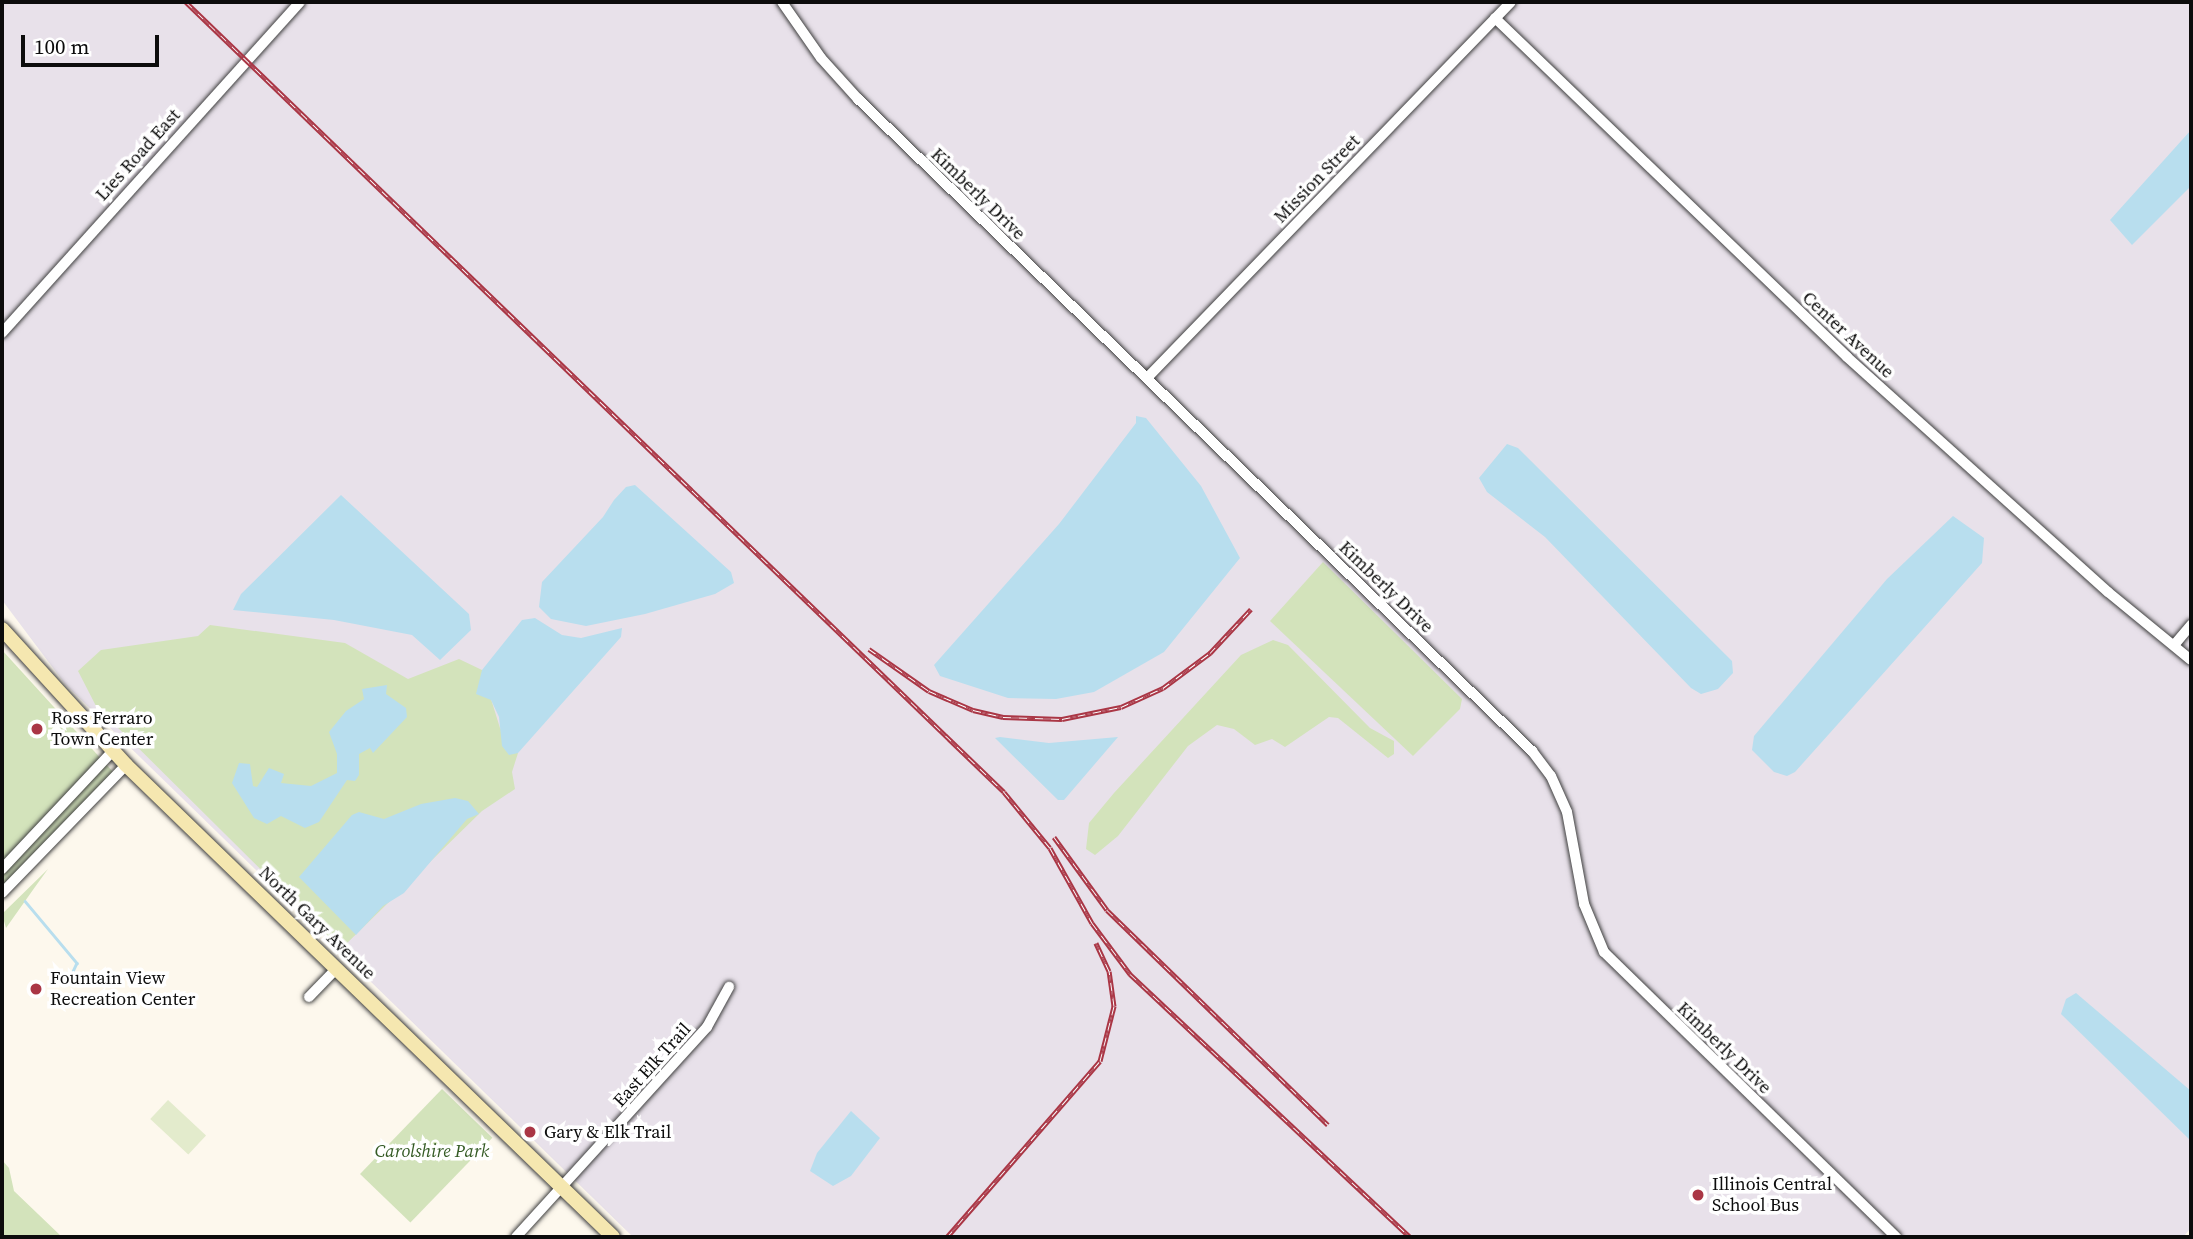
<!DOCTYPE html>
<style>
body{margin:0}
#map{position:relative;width:2193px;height:1239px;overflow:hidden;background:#fdf8ed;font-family:"Source Serif 4",serif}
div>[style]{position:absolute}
.industrial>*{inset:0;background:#e8e1ea}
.green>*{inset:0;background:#d3e3bb;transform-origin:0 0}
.pitch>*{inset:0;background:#e3ebcc;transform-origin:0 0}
.water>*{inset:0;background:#b8deee}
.stream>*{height:2.5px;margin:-1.25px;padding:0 1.25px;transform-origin:1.25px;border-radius:1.25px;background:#b8deee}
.roads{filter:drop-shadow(0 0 2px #3f3f3f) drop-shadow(0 0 2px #3f3f3f)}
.street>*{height:10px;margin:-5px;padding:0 5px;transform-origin:5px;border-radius:5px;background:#fff}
.secondary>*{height:14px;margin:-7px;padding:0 7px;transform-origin:7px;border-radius:7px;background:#f5e7b0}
.rail>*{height:5px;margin-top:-2.5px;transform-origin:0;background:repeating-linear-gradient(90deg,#fff 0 8px,#aa3645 0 16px);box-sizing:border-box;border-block:2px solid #aa3645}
.dots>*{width:19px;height:19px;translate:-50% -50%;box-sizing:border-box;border:4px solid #fff;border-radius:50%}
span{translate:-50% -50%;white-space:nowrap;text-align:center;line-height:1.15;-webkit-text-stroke:7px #fff;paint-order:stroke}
.street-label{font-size:18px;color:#0c0c0c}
.poi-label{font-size:18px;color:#0c0c0c}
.left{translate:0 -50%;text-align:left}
.park-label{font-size:18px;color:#355b25;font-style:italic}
.frame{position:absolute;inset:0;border:4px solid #0c0c0c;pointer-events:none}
.scale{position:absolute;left:21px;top:35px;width:138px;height:32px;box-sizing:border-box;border:4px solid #0c0c0c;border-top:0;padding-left:9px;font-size:21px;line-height:24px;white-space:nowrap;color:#0c0c0c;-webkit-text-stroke:5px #fff;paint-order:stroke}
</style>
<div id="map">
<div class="industrial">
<i style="clip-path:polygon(2px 2px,2191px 2px,2191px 1228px,2183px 1237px,633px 1237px,65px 684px,2px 600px)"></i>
</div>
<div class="green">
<i style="clip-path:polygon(1323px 562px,1462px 699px,1460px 709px,1413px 756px,1270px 621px)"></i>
<i style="clip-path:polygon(210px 625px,345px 643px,408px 679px,459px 659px,482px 670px,500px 728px,518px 753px,512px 772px,515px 789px,482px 811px,341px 949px,96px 706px,78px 671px,101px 650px,198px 636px)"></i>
<i style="clip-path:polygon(1273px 640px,1288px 645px,1370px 728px,1394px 741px,1394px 754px,1388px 758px,1338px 718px,1329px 717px,1285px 747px,1272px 739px,1255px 745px,1234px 729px,1217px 725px,1188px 746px,1118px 836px,1095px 855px,1086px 849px,1089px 823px,1114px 793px,1241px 655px)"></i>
<i style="clip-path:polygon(2px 650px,114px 773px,2px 888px)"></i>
<i style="clip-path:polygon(48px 869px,35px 887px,6px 928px,2px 914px)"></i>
<i style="left:442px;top:1089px;width:70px;height:118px;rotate:44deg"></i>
<i style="clip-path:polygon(2px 1160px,9px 1168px,14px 1191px,62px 1237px,2px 1237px)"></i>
</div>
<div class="pitch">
<i style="left:168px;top:1100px;width:52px;height:26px;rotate:43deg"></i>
</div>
<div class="water">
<i style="clip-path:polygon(2191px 130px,2191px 186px,2132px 245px,2110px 220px)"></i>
<i style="clip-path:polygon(1136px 416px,1146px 418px,1201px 486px,1240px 558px,1164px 652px,1094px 692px,1056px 699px,1008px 698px,940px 676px,934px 665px,1059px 524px,1136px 423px)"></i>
<i style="clip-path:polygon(1507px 444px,1518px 448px,1732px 661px,1733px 673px,1718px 689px,1701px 694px,1691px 688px,1545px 537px,1487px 492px,1479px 478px)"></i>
<i style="clip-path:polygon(635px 485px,731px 572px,734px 583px,715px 594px,645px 614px,586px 626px,551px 619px,539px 607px,542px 582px,603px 517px,614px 500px,626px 487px)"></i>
<i style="clip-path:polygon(341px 495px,469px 614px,471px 630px,440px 660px,412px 635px,334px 620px,233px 610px,241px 594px)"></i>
<i style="clip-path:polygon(1953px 516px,1984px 538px,1982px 563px,1795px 772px,1787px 776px,1774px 772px,1752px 750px,1754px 736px,1887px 579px)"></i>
<i style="clip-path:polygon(535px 618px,562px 635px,581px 638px,622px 628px,621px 637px,518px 753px,509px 755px,502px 746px,499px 717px,491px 700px,476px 694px,482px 670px,522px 620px)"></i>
<i style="clip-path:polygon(387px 685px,386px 694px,406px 708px,407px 717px,373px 753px,370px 748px,359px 754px,359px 775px,355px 781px,347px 780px,319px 822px,305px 828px,281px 816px,267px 824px,254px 818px,232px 783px,239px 763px,250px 764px,253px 786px,257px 787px,269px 768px,284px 774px,281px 783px,311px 786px,337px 773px,337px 754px,329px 732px,346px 711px,364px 699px,362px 689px)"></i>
<i style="clip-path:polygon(1000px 737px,1049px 743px,1118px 737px,1064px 800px,1058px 800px,995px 738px)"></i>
<i style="clip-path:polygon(455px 798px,468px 801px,479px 814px,467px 819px,404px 893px,383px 906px,356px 935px,299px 877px,352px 815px,359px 812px,384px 819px,421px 804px)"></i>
<i style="clip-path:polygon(2076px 993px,2191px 1091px,2191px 1141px,2061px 1014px,2066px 999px)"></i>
<i style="clip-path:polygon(851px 1111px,880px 1138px,851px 1176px,833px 1186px,810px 1171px,817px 1153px)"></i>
</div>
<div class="stream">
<i style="left:25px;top:901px;width:81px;rotate:50deg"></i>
<i style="left:77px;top:963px;width:19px;rotate:115deg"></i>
</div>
<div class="roads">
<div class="street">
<i style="left:782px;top:2px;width:68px;rotate:55.1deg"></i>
<i style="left:821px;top:58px;width:55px;rotate:47.9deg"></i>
<i style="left:858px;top:99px;width:938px;rotate:44.05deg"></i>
<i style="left:1532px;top:751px;width:31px;rotate:53deg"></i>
<i style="left:1551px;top:776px;width:39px;rotate:66deg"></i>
<i style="left:1567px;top:812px;width:94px;rotate:79.5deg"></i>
<i style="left:1584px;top:904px;width:52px;rotate:67.4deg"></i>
<i style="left:1604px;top:952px;width:408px;rotate:44.3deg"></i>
<i style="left:1495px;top:18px;width:489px;rotate:43.9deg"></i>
<i style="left:1847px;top:357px;width:351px;rotate:42deg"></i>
<i style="left:2108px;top:592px;width:107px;rotate:39.3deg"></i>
<i style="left:2px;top:333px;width:445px;rotate:-48deg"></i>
<i style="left:1147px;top:378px;width:523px;rotate:-45.93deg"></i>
<i style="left:2175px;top:644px;width:25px;rotate:-50deg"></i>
<i style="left:2px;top:869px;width:162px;rotate:-46.8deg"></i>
<i style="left:2px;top:893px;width:178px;rotate:-45.9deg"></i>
<i style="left:309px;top:997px;width:39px;rotate:-46deg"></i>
<i style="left:516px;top:1237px;width:284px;rotate:-47.7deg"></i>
<i style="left:707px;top:1027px;width:46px;rotate:-61.2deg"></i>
</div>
<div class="secondary">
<i style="left:2px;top:629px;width:184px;rotate:47.6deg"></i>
<i style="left:126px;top:765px;width:678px;rotate:44.1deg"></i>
</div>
</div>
<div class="rail">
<i style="left:186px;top:2px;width:1137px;rotate:44deg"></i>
<i style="left:1004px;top:792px;width:72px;rotate:50.6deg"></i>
<i style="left:1050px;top:848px;width:86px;rotate:60.8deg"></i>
<i style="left:1092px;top:923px;width:64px;rotate:53.3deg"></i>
<i style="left:1130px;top:974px;width:384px;rotate:43.2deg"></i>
<i style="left:869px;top:649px;width:73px;rotate:35deg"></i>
<i style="left:929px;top:691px;width:48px;rotate:23.4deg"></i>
<i style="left:973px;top:710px;width:31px;rotate:13deg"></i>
<i style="left:1003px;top:717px;width:59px;rotate:1.9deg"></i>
<i style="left:1062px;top:719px;width:60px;rotate:-11.5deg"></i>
<i style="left:1121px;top:707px;width:46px;rotate:-24.3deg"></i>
<i style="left:1163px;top:688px;width:59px;rotate:-36.7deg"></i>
<i style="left:1210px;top:653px;width:60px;rotate:-47deg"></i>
<i style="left:1054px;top:837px;width:90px;rotate:54deg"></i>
<i style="left:1107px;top:910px;width:308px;rotate:44.2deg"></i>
<i style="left:947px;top:1237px;width:233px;rotate:-49deg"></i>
<i style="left:1100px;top:1061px;width:57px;rotate:-75.7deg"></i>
<i style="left:1114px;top:1006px;width:35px;rotate:-98deg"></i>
<i style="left:1109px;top:971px;width:31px;rotate:-115deg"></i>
</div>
<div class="dots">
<i style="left:37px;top:729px;background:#aa3645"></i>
<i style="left:36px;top:989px;background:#aa3645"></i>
<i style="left:530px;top:1132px;background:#aa3645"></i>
<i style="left:1698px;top:1195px;background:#aa3645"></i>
</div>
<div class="street-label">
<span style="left:138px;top:155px;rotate:-48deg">Lies Road East</span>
<span style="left:1317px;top:179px;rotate:-46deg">Mission Street</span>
<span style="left:978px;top:194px;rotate:44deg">Kimberly Drive</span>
<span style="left:1848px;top:335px;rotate:43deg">Center Avenue</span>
<span style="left:1386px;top:587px;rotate:44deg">Kimberly Drive</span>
<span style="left:317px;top:923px;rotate:44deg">North Gary Avenue</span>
<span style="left:1724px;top:1048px;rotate:44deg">Kimberly Drive</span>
<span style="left:652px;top:1065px;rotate:-48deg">East Elk Trail</span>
</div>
<div class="poi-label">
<span class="left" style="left:51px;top:729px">Ross Ferraro<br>Town Center</span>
<span class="left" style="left:50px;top:989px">Fountain View<br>Recreation Center</span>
<span class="left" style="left:544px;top:1132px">Gary &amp; Elk Trail</span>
<span class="left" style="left:1712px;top:1195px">Illinois Central<br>School Bus</span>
</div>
<div class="park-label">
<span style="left:432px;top:1151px">Carolshire Park</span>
</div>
<div class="frame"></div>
<div class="scale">100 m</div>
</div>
